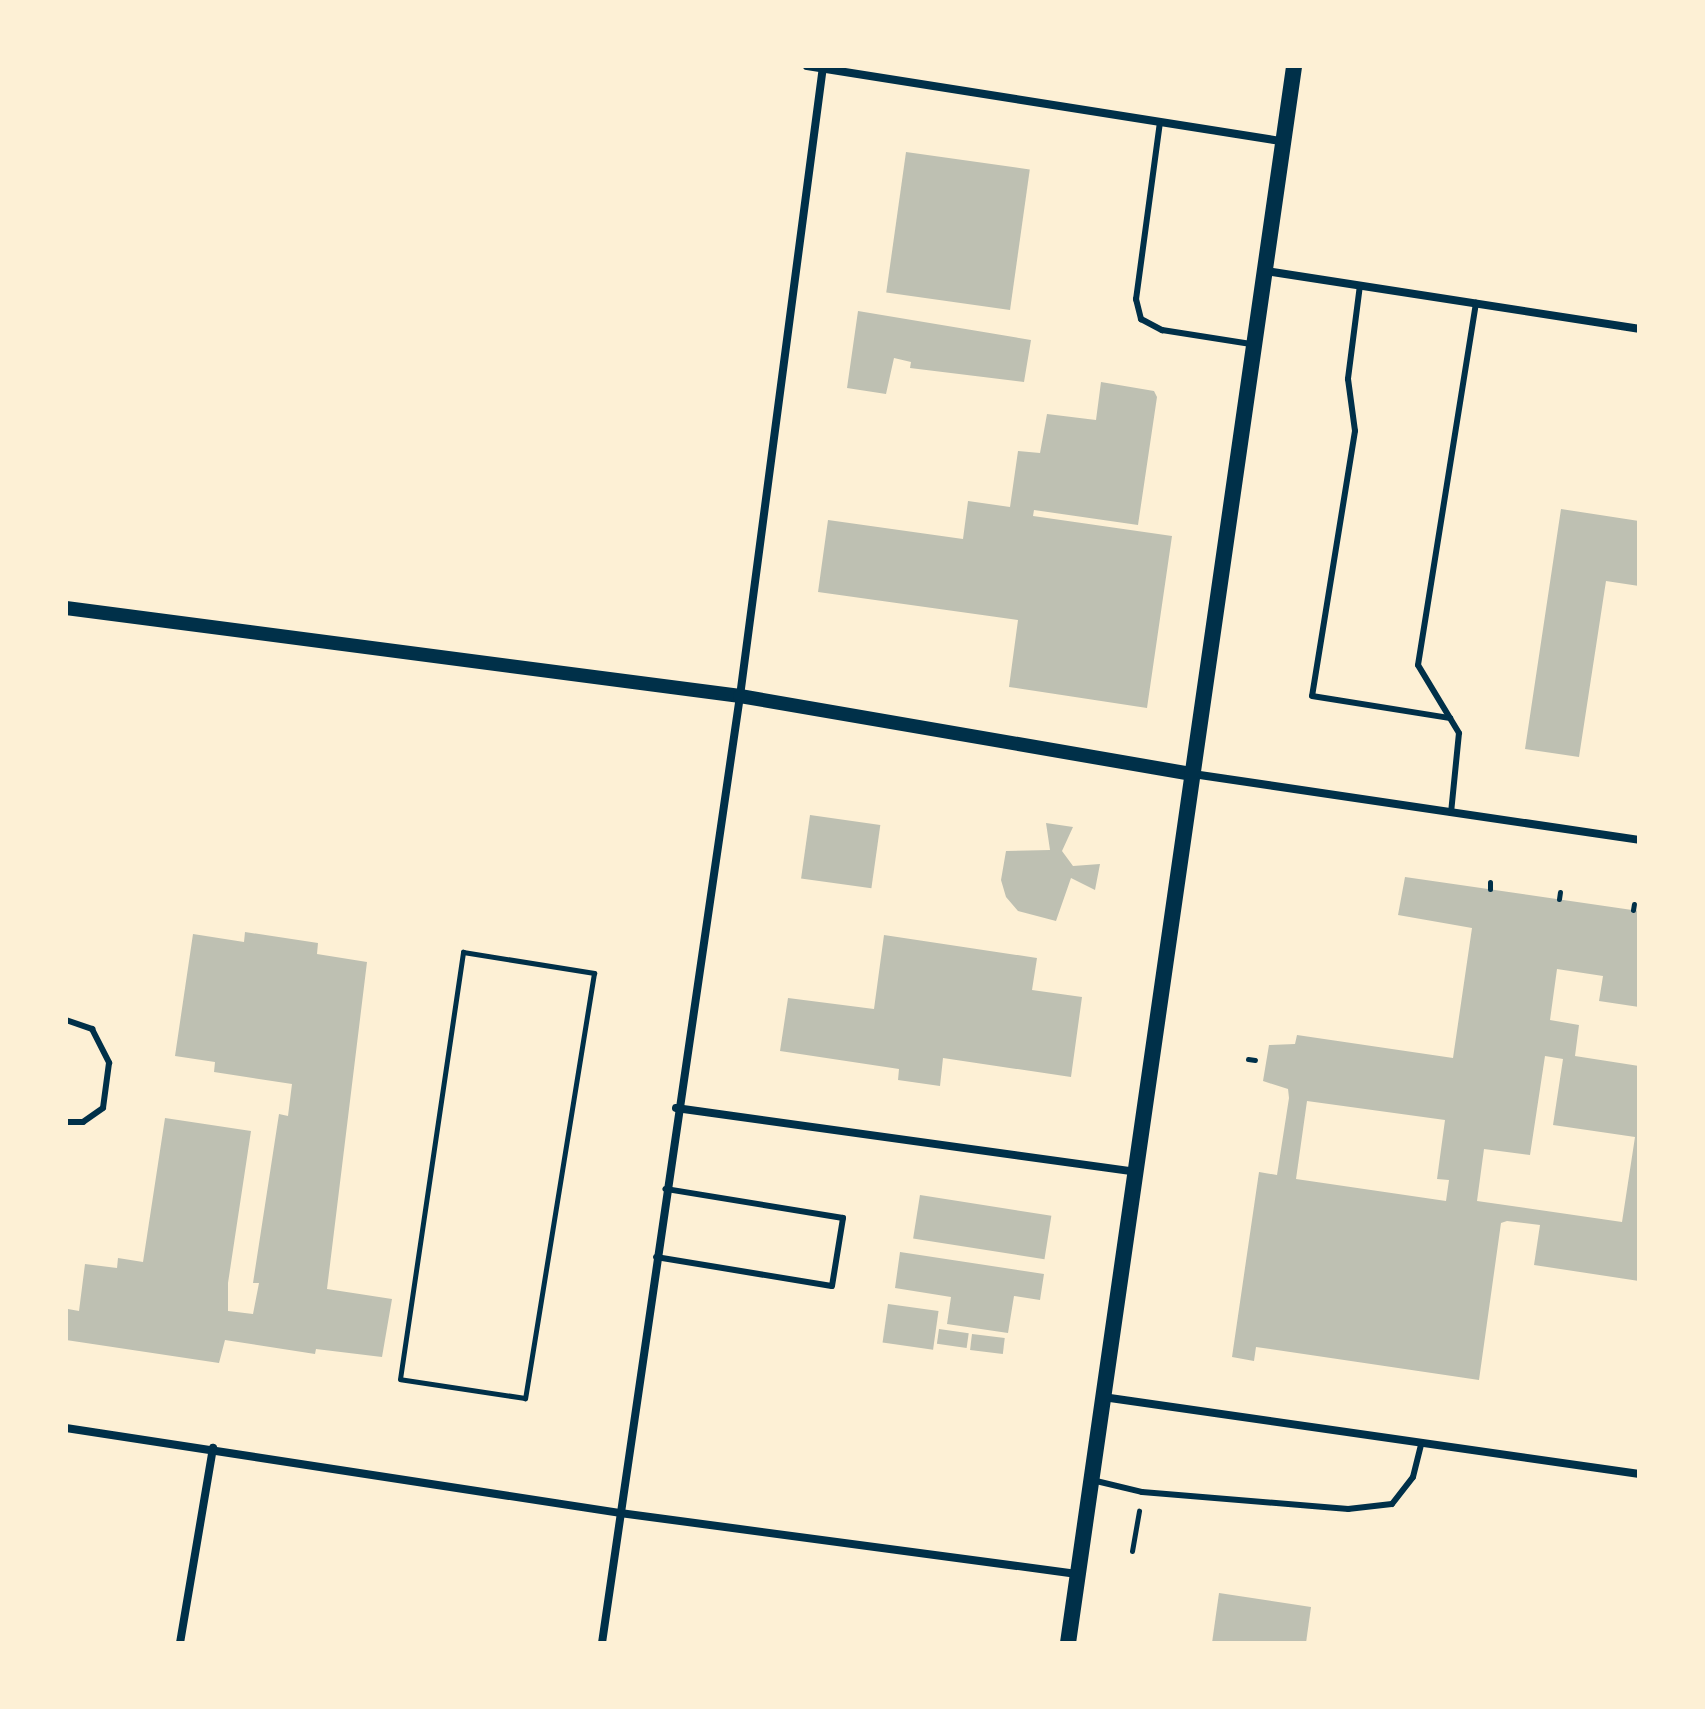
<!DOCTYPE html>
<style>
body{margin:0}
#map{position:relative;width:1705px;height:1709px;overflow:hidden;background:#fdf0d5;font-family:Inter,sans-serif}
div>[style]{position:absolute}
.building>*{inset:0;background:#bec0b2;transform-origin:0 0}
.path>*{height:5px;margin:-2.5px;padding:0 2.5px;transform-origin:2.5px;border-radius:2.5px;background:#003049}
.service>*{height:6px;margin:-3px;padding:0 3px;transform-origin:3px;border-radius:3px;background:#003049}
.minor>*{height:8px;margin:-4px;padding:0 4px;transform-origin:4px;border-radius:4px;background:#003049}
.tertiary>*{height:14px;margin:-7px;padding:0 7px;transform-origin:7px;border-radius:7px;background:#003049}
.secondary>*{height:16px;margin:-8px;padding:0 8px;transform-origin:8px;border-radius:8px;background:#003049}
span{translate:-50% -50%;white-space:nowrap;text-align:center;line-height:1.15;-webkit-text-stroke:7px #fdf0d5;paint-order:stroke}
.frame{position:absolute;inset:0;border:68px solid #fdf0d5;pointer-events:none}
</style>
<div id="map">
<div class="building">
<i style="left:906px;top:152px;width:125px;height:142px;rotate:8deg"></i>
<i style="clip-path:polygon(858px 311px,1031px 340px,1024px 382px,910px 368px,911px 362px,894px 358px,886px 394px,847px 388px)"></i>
<i style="clip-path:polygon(1101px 382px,1154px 391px,1157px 397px,1138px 525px,1034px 510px,1033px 516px,1172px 536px,1147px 708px,1009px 687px,1018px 620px,818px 592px,828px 520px,963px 539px,968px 501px,1010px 507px,1018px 451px,1040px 453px,1047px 414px,1096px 420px)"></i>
<i style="clip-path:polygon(1561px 509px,1639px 521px,1639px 586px,1606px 581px,1579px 757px,1525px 749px)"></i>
<i style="left:810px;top:815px;width:71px;height:64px;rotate:8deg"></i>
<i style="clip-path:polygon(1046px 823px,1073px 827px,1062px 851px,1073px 866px,1100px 864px,1095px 890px,1071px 878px,1056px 921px,1018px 911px,1006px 897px,1001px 880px,1006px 851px,1050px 850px)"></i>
<i style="clip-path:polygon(evenodd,1405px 877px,1639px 911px,1639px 1007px,1599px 1001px,1603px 976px,1557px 969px,1550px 1020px,1579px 1025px,1575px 1056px,1639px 1066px,1639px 1281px,1534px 1265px,1540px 1225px,1507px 1221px,1501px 1223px,1479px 1380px,1256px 1347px,1254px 1361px,1232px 1357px,1259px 1172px,1277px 1175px,1289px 1098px,1288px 1089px,1263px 1081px,1269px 1045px,1295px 1044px,1297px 1035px,1453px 1058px,1472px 928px,1398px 915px,1405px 877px,1545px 1056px,1563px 1059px,1553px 1125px,1635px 1137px,1622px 1222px,1477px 1201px,1484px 1149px,1530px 1155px,1545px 1056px,1405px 877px,1307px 1101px,1445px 1120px,1437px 1179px,1449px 1180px,1446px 1201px,1296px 1179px,1307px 1101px)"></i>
<i style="clip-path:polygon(245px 932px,318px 943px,317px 954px,367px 962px,327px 1289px,392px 1299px,382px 1357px,316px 1349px,315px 1354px,225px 1340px,219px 1363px,66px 1340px,68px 1309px,79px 1311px,85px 1264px,117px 1268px,118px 1258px,143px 1262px,165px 1118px,251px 1131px,228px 1283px,228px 1311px,253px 1314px,259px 1283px,253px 1283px,279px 1114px,288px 1116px,292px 1084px,214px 1072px,215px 1062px,175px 1056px,193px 934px,244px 942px)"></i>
<i style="clip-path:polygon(884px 935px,1037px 958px,1032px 990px,1082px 997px,1071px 1077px,943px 1058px,940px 1086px,898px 1080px,899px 1069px,780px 1051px,788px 998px,874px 1009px)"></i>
<i style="left:920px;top:1195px;width:133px;height:44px;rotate:9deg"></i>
<i style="clip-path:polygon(900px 1252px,1044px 1274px,1040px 1300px,1014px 1296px,1008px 1333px,947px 1324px,951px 1297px,895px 1288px)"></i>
<i style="left:888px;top:1304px;width:51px;height:39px;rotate:8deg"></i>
<i style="left:939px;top:1329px;width:30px;height:15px;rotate:8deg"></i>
<i style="left:972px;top:1334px;width:33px;height:16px;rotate:7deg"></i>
<i style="clip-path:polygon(1219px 1593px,1311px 1607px,1306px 1643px,1212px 1643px)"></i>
</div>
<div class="path">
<i style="left:1490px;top:889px;width:7px;rotate:-90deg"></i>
<i style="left:1559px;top:899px;width:7px;rotate:-82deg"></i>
<i style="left:1633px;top:910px;width:6px;rotate:-81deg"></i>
<i style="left:463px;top:952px;width:133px;rotate:9.1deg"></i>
<i style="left:594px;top:973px;width:431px;rotate:99.2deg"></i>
<i style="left:525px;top:1398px;width:126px;rotate:-171.4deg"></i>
<i style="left:400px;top:1379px;width:432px;rotate:-81.6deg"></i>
<i style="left:1248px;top:1059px;width:7px;rotate:8deg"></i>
<i style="left:1132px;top:1551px;width:41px;rotate:-80.1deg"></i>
</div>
<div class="service">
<i style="left:1160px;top:122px;width:179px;rotate:97.7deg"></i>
<i style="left:1136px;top:299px;width:21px;rotate:76deg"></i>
<i style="left:1141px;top:319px;width:24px;rotate:28deg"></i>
<i style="left:1162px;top:330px;width:90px;rotate:8.9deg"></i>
<i style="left:1360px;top:285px;width:95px;rotate:97.3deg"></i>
<i style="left:1348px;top:379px;width:52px;rotate:82.3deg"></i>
<i style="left:1355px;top:431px;width:268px;rotate:99.2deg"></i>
<i style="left:1312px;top:696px;width:140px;rotate:9.1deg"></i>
<i style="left:1451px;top:813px;width:80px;rotate:-84.3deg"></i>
<i style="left:1459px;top:733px;width:79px;rotate:-121.1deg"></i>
<i style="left:1418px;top:665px;width:367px;rotate:-80.9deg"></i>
<i style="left:66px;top:1020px;width:28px;rotate:19deg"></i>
<i style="left:92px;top:1029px;width:38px;rotate:63deg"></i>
<i style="left:109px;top:1063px;width:45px;rotate:97.6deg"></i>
<i style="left:103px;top:1108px;width:24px;rotate:145deg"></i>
<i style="left:83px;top:1122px;width:17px;rotate:180deg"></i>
<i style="left:656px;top:1257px;width:178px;rotate:9.4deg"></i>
<i style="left:832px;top:1286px;width:69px;rotate:-80.8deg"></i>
<i style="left:843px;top:1218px;width:180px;rotate:-170.7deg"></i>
<i style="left:1092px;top:1480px;width:51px;rotate:13.5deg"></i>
<i style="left:1142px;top:1492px;width:207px;rotate:4.7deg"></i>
<i style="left:1348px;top:1509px;width:44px;rotate:-6.5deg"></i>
<i style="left:1392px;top:1504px;width:34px;rotate:-52deg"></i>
<i style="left:1413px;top:1477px;width:36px;rotate:-76deg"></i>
</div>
<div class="minor">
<i style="left:807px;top:66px;width:482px;rotate:9deg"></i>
<i style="left:1266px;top:271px;width:377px;rotate:8.8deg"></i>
<i style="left:1193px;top:774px;width:451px;rotate:8.4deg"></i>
<i style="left:676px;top:1108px;width:463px;rotate:7.9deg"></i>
<i style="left:1103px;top:1397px;width:542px;rotate:8.17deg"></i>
<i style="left:66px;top:1428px;width:560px;rotate:8.72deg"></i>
<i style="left:620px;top:1513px;width:461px;rotate:7.6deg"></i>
<i style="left:180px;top:1643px;width:198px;rotate:-80.4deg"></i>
<i style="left:602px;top:1643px;width:957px;rotate:-81.71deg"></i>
<i style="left:740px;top:696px;width:635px;rotate:-82.49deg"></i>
</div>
<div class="tertiary">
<i style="left:66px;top:608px;width:680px;rotate:7.44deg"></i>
<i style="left:740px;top:696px;width:459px;rotate:9.8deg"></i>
</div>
<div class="secondary">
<i style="left:1068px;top:1643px;width:1593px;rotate:-81.84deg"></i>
</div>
<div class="frame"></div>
</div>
